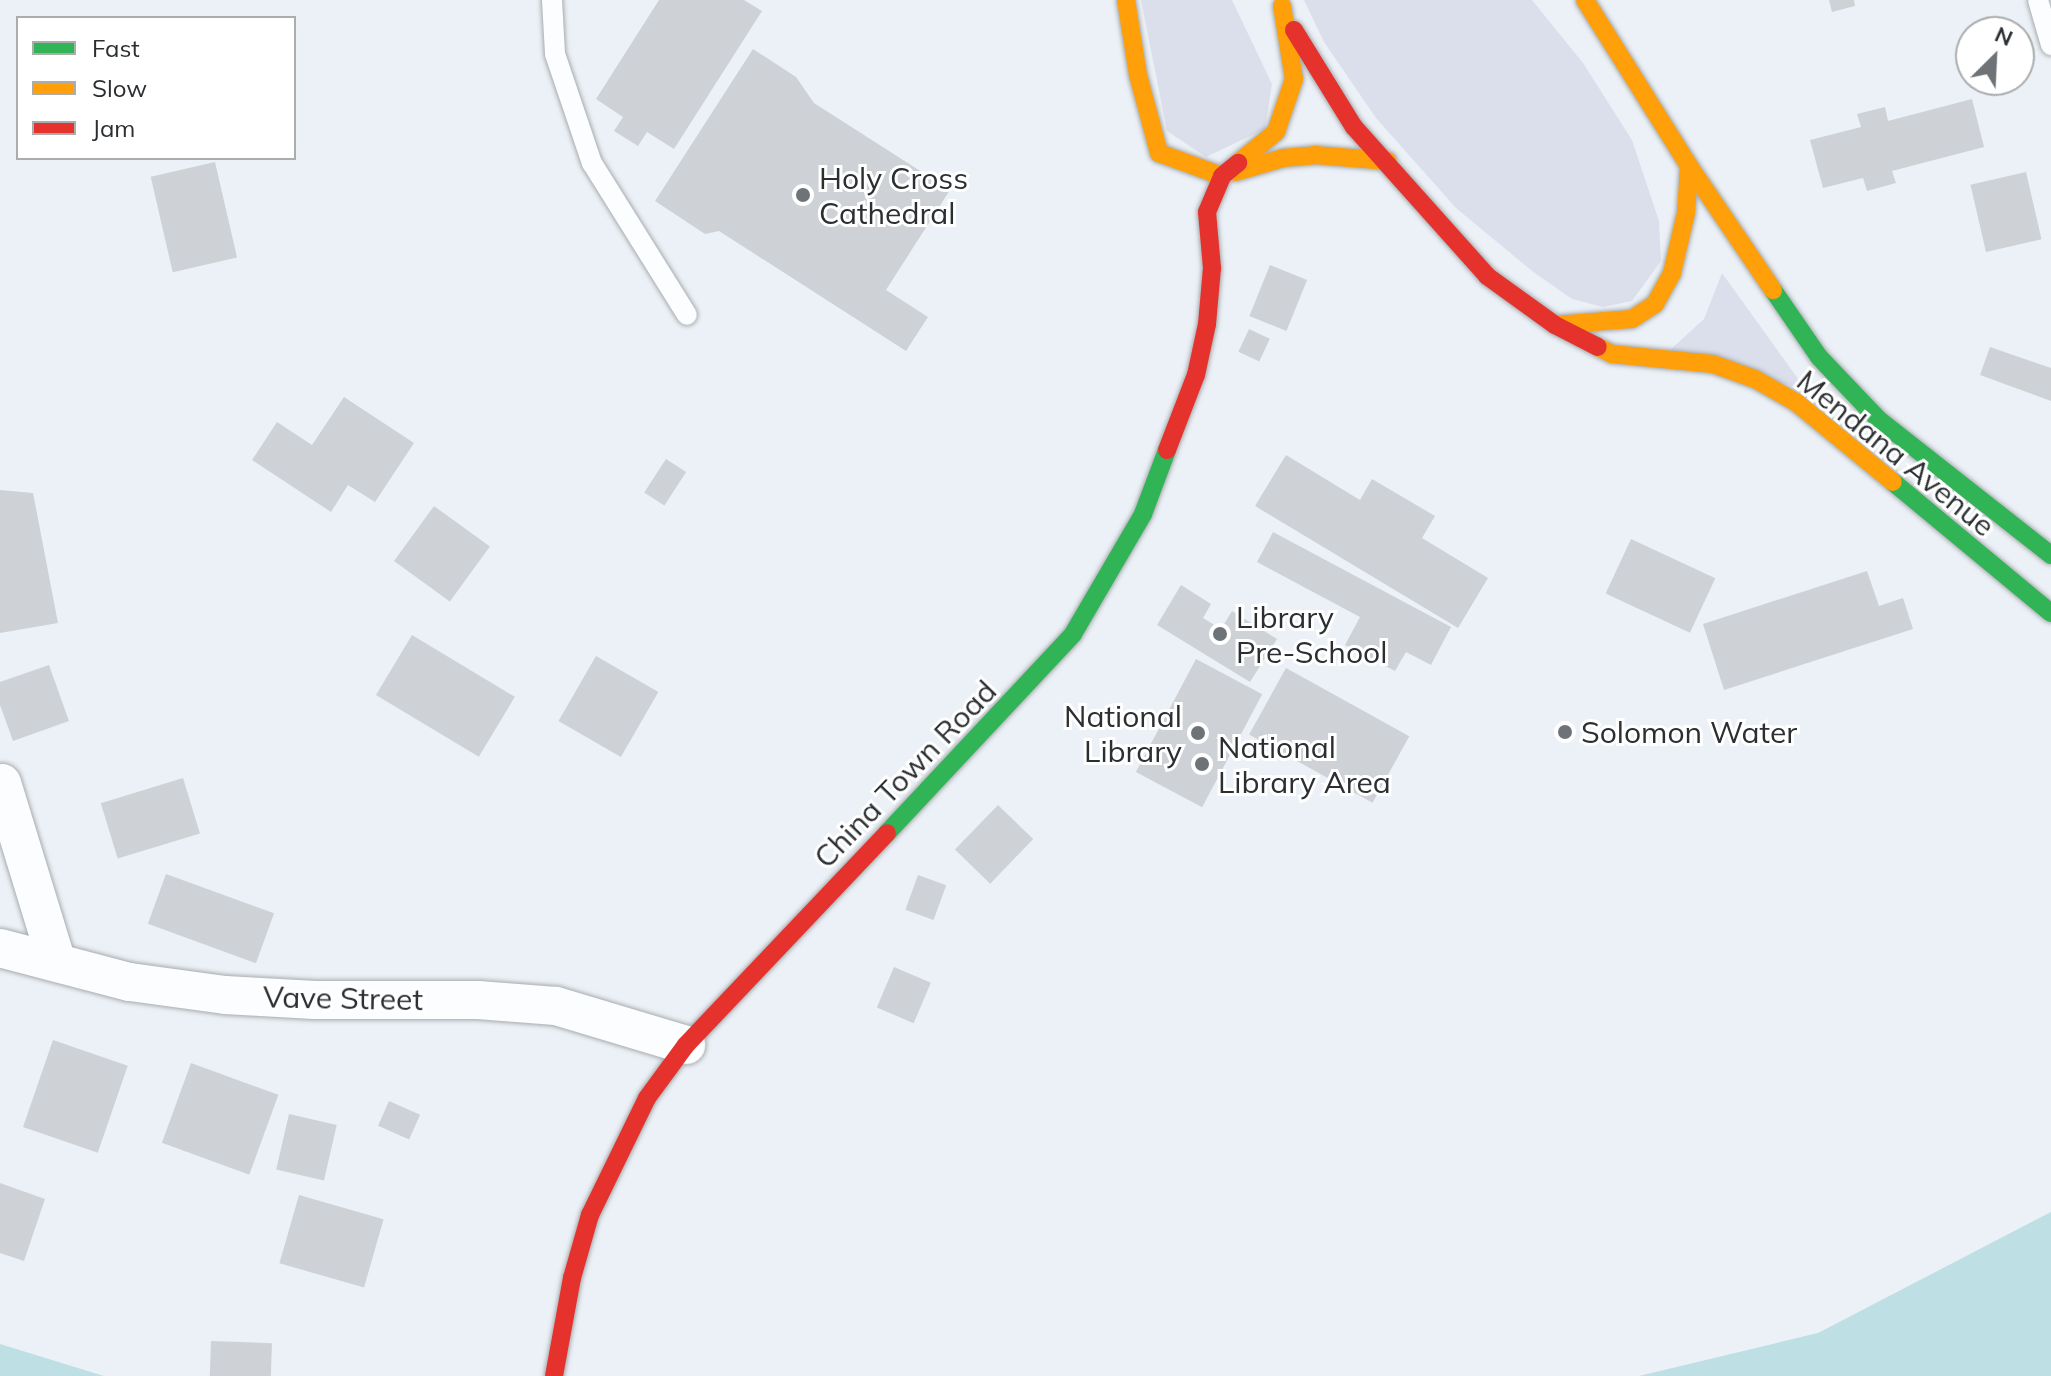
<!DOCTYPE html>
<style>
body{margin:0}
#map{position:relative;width:2051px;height:1376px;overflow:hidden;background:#ebf1f6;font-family:Mulish,sans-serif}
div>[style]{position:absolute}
.green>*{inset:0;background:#dbdfec}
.water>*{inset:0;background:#bedfe3}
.building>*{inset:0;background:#ced2d6;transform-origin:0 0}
.roads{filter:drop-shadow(0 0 2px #a8acb0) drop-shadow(0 0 2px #a8acb0)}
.lane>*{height:20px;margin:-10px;padding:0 10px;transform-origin:10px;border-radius:10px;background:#fcfdfe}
.street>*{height:38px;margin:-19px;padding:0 19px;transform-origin:19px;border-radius:19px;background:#fcfdfe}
.fast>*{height:18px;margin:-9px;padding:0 9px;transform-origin:9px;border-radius:9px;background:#30b455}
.slow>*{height:18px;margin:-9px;padding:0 9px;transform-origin:9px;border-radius:9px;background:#ff9f0a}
.jam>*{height:18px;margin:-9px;padding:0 9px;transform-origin:9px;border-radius:9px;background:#e5322d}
.dots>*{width:22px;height:22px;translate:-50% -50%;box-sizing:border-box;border:4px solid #fff;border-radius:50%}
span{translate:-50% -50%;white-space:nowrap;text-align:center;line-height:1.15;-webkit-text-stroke:6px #fff;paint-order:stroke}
.poi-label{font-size:30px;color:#2b2f32}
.left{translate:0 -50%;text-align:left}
.right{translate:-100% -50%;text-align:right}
.street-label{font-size:30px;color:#2b2f32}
.legend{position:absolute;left:16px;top:16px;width:280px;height:144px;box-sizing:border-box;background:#fff;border:2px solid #aaacad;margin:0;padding:10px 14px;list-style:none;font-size:24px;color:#2b2f32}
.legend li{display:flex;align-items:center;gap:16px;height:40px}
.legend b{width:40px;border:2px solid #aaacad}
.north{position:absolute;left:1955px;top:16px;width:80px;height:80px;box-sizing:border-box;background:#fff;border:2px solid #aaacad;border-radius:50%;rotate:24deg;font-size:22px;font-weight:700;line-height:32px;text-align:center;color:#2b2f32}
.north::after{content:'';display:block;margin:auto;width:28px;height:36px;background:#6e7377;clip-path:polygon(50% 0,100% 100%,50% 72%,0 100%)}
</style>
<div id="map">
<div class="green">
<i style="clip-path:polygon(1141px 0,1232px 0,1272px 84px,1265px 129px,1206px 157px,1167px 131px)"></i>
<i style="clip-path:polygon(1304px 0,1532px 0,1583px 63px,1632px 140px,1659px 221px,1661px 261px,1632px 301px,1603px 307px,1572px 299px,1532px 271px,1456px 208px,1376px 118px,1324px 42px)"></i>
<i style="clip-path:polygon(1722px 273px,1806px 390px,1670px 350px,1704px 319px)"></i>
</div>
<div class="water">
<i style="clip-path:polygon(2051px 1212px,2051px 1376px,1639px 1376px,1818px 1333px)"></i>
<i style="clip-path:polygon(0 1344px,104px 1376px,0 1376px)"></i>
</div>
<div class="building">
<i style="clip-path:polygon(659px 0,744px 0,762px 11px,674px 149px,647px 132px,638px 146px,614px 131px,623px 117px,596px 99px)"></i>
<i style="clip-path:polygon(1829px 0,1854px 0,1855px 6px,1832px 12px)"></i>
<i style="clip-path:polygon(753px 49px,796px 77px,814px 103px,950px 190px,886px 290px,928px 317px,906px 351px,719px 231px,705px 234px,655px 201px)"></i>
<i style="clip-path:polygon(1972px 99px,1984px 147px,1892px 171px,1896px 183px,1867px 191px,1863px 178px,1823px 188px,1810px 140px,1861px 127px,1857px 114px,1885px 107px,1888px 121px)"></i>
<i style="left:215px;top:162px;width:98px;height:66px;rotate:77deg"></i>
<i style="left:2026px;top:172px;width:69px;height:57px;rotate:77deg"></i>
<i style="left:1270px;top:265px;width:40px;height:55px;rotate:22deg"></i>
<i style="left:1249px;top:329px;width:23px;height:25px;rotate:25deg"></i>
<i style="clip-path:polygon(1990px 347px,2051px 368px,2051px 401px,1980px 375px)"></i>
<i style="clip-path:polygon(344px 397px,414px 443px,375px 502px,348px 485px,331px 512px,252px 460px,277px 422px,312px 445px)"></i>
<i style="clip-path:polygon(1286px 455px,1360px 500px,1372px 479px,1435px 516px,1422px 538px,1488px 578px,1458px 628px,1255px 506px)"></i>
<i style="left:666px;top:459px;width:24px;height:40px;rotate:33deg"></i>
<i style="clip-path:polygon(0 490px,33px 493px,58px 623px,0 633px)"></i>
<i style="left:434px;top:506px;width:69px;height:68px;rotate:36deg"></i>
<i style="clip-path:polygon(1273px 532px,1451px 627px,1431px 665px,1406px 652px,1395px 671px,1345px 645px,1360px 617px,1257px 562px)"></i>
<i style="left:1631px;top:539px;width:93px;height:60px;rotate:25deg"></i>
<i style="clip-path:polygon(1867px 571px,1879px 606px,1903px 598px,1913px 629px,1724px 690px,1703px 624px)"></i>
<i style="clip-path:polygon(1181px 585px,1211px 604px,1203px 618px,1221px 629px,1232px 611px,1277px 639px,1250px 682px,1157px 625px)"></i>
<i style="left:412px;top:635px;width:120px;height:70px;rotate:31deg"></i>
<i style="left:596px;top:656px;width:72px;height:75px;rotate:30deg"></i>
<i style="left:1196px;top:659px;width:75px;height:128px;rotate:28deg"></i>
<i style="clip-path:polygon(49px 665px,69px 721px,13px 741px,0 705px,0 682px)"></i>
<i style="left:1286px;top:668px;width:141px;height:76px;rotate:29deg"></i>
<i style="left:183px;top:778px;width:58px;height:86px;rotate:73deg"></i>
<i style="left:998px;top:805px;width:49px;height:62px;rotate:44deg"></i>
<i style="left:166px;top:874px;width:115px;height:53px;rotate:20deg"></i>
<i style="left:918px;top:875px;width:30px;height:37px;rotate:20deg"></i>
<i style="left:894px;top:967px;width:40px;height:44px;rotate:23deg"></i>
<i style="left:53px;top:1040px;width:79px;height:92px;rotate:19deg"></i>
<i style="left:191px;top:1063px;width:93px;height:85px;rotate:20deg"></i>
<i style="left:389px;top:1101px;width:34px;height:27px;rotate:24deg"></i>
<i style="left:289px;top:1114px;width:49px;height:57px;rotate:13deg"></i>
<i style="clip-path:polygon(0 1183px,45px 1199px,24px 1261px,0 1253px)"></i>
<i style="left:299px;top:1195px;width:88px;height:71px;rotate:16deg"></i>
<i style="left:211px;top:1341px;width:61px;height:35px;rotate:2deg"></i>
</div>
<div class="roads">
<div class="lane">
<i style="left:552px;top:0;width:54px;rotate:86.8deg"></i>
<i style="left:555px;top:54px;width:115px;rotate:71.3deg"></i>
<i style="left:592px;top:163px;width:179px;rotate:58deg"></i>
<i style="left:2038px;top:0;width:47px;rotate:73.9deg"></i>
</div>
<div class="street">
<i style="left:2px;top:783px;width:188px;rotate:73deg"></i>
<i style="left:0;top:948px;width:134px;rotate:14.7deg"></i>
<i style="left:130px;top:982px;width:96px;rotate:7.8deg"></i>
<i style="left:225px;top:995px;width:90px;rotate:3.2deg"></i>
<i style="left:315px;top:1000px;width:163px"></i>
<i style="left:478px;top:1000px;width:78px;rotate:4.4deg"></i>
<i style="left:556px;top:1006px;width:136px;rotate:16.7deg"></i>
</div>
<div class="fast">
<i style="left:1773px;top:290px;width:81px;rotate:55.5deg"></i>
<i style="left:1819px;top:357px;width:86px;rotate:46.4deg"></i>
<i style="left:1878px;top:419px;width:220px;rotate:38.2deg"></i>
<i style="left:1893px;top:482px;width:205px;rotate:39.7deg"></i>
<i style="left:887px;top:833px;width:272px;rotate:-46.9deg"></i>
<i style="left:1073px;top:634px;width:139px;rotate:-59.7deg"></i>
<i style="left:1143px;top:514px;width:68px;rotate:-69.4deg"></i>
</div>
<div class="slow">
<i style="left:1126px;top:0;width:76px;rotate:80.9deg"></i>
<i style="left:1138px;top:75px;width:81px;rotate:74.9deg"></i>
<i style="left:1159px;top:153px;width:67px;rotate:20.1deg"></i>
<i style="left:1585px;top:0;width:196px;rotate:57.9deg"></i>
<i style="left:1689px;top:166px;width:150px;rotate:55.9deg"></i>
<i style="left:1238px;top:163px;width:49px;rotate:-39.2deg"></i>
<i style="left:1276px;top:132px;width:56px;rotate:-71.2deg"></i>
<i style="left:1294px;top:79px;width:74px;rotate:-99.3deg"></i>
<i style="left:1236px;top:172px;width:49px;rotate:-16.6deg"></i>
<i style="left:1283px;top:158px;width:32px;rotate:-5deg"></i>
<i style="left:1315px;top:155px;width:73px;rotate:4.7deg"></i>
<i style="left:1555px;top:325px;width:77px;rotate:-4.5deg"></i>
<i style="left:1632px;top:319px;width:27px;rotate:-33deg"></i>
<i style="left:1655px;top:304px;width:35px;rotate:-61deg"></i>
<i style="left:1672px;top:273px;width:62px;rotate:-76.9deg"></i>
<i style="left:1686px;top:213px;width:47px;rotate:-86.3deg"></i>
<i style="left:1598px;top:347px;width:16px;rotate:27deg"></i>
<i style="left:1612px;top:354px;width:101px;rotate:5.7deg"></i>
<i style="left:1713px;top:364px;width:45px;rotate:19.7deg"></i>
<i style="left:1755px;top:379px;width:48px;rotate:29.7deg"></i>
<i style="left:1797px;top:403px;width:124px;rotate:39.5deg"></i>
</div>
<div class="jam">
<i style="left:1294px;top:30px;width:114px;rotate:58.3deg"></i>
<i style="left:1354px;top:127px;width:200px;rotate:48.2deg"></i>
<i style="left:1487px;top:276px;width:84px;rotate:35.8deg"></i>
<i style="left:1555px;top:325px;width:48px;rotate:27.1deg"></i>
<i style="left:1167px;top:450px;width:80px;rotate:-68.9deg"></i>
<i style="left:1196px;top:375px;width:52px;rotate:-77.8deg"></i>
<i style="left:1207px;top:324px;width:56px;rotate:-84.9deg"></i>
<i style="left:1212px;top:268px;width:56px;rotate:-95.1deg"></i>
<i style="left:1207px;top:212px;width:39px;rotate:-67deg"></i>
<i style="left:1222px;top:176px;width:21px;rotate:-39deg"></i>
<i style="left:554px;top:1376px;width:100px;rotate:-79.6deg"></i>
<i style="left:572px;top:1278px;width:66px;rotate:-74.1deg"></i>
<i style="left:590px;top:1215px;width:130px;rotate:-64deg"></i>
<i style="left:647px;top:1098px;width:66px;rotate:-53.7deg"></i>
<i style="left:686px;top:1045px;width:292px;rotate:-46.5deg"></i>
</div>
</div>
<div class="dots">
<i style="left:803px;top:195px;background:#6e7377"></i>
<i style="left:1220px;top:634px;background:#6e7377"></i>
<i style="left:1565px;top:732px;background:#6e7377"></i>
<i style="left:1198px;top:733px;background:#6e7377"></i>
<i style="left:1202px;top:764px;background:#6e7377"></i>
</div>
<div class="poi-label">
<span class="left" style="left:819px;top:195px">Holy Cross<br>Cathedral</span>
<span class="left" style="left:1236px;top:634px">Library<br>Pre-School</span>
<span class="right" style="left:1182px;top:733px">National<br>Library</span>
<span class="left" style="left:1581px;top:732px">Solomon Water</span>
<span class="left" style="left:1218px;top:764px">National<br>Library Area</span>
</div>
<div class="street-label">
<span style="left:1896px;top:453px;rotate:39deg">Mendana Avenue</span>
<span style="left:905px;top:774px;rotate:-46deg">China Town Road</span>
<span style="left:343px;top:998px;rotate:1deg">Vave Street</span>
</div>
<ul class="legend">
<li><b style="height:10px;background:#30b455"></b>Fast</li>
<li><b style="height:10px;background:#ff9f0a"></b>Slow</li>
<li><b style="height:10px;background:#e5322d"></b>Jam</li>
</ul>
<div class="north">N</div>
</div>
